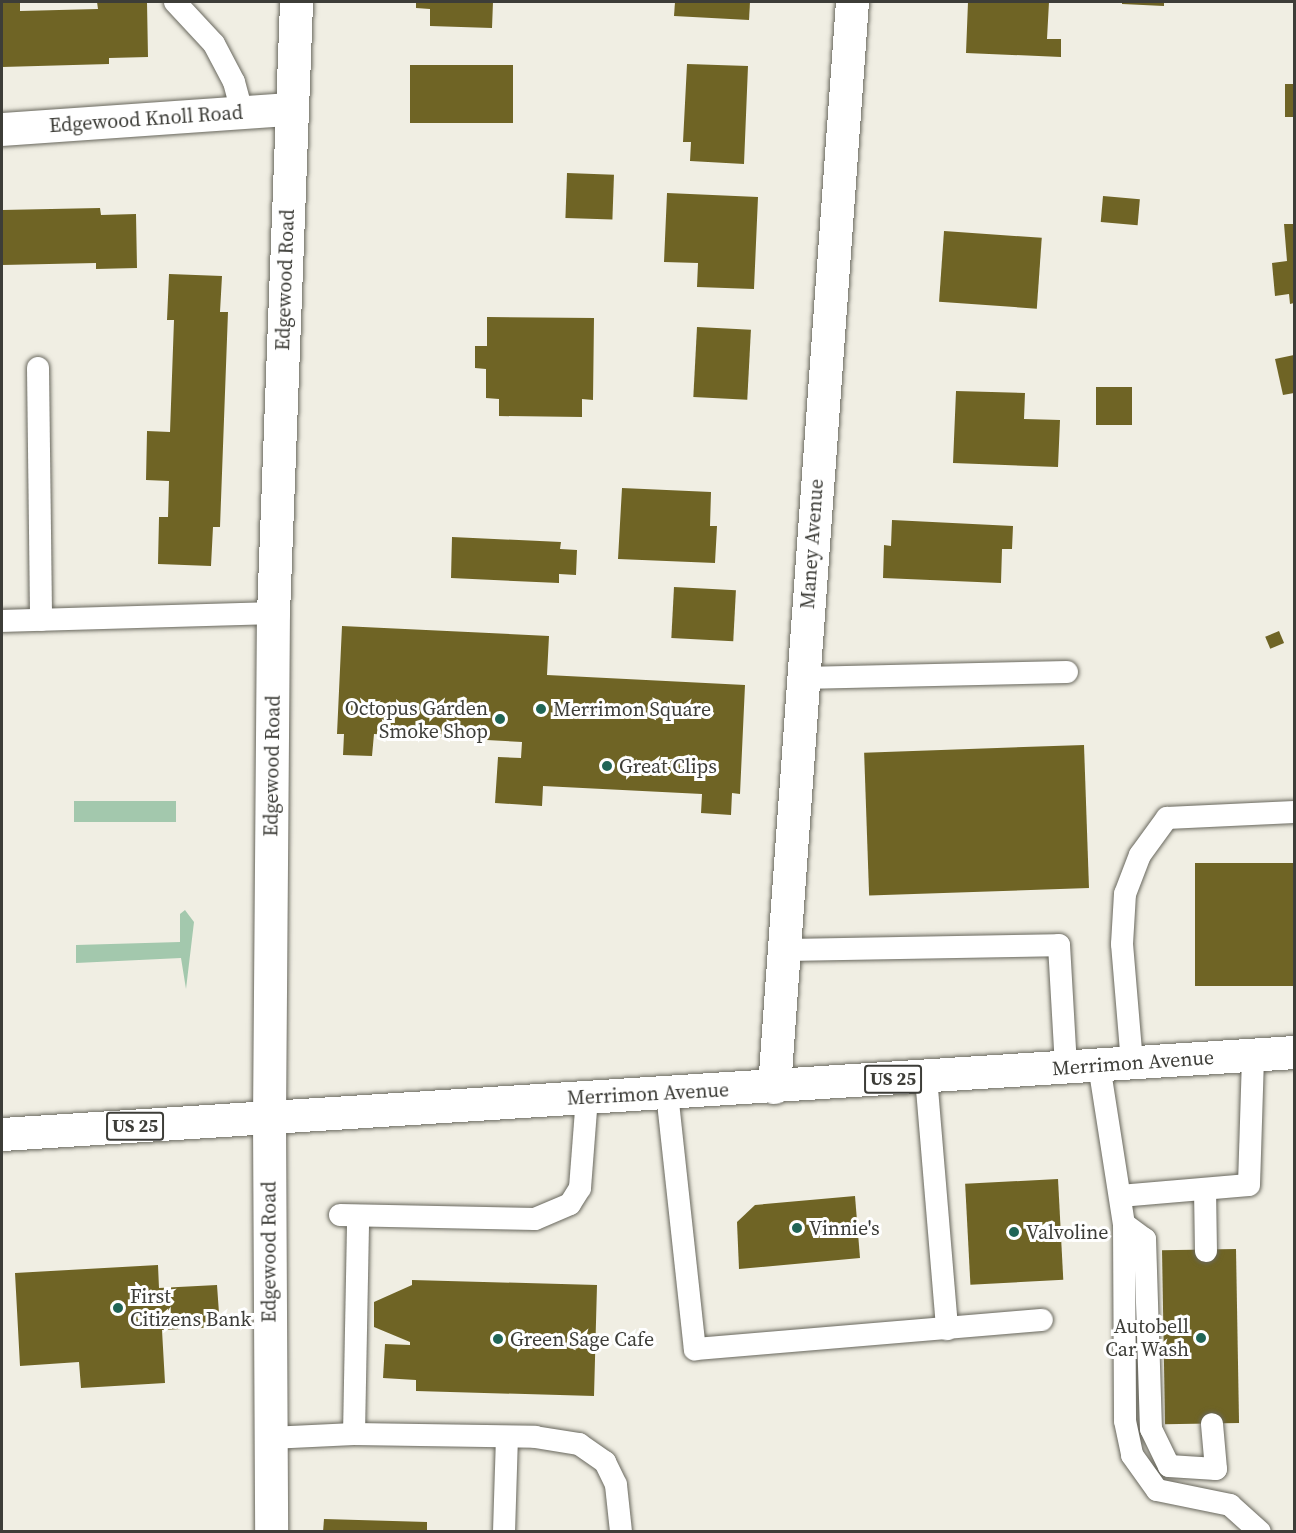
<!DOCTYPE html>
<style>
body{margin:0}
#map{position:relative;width:1296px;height:1533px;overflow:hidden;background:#f0eee3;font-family:"Source Serif 4",serif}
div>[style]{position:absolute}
.green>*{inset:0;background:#a3c8ad;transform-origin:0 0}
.building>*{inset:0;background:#6f6425;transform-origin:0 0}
.roads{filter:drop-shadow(0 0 2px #68675d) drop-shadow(0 0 2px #68675d)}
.lane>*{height:22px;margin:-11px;padding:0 11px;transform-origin:11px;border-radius:11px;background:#fff}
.street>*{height:33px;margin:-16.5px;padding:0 16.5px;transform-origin:16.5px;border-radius:16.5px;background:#fff}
.secondary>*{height:33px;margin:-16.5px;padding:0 16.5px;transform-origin:16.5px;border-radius:16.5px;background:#fff}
.primary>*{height:33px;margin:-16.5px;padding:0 16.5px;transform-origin:16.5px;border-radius:16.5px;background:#fff}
.dots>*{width:16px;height:16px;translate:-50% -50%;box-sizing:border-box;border:3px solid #fff;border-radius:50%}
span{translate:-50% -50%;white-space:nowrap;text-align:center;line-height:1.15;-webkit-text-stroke:6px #fff;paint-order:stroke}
.shield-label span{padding:2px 4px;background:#fff;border:2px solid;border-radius:4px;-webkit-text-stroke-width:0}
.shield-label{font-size:18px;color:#3d3d38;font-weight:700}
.street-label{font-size:20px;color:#3d3d38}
.poi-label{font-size:20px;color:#3d3d38}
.right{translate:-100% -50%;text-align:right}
.left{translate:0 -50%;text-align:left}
.frame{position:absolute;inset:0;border:3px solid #3d3d38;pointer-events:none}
</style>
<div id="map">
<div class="green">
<i style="left:176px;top:801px;width:21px;height:102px;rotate:90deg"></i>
<i style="clip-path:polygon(185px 910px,194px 922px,186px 989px,181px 958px,76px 963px,76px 945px,180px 942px,180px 914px)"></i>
</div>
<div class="building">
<i style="clip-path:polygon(2px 2px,20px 2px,20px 11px,98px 9px,97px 2px,147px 2px,148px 57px,109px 58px,109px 64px,2px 67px)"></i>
<i style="clip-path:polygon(416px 2px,493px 2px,492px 28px,430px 26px,430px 9px,416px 8px)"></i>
<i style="clip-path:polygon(675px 2px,750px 2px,749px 20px,674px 16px)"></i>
<i style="clip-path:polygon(968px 2px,1049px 2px,1047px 39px,1061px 39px,1061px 57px,966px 53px)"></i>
<i style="clip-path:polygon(1122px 2px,1164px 2px,1164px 6px,1122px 4px)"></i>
<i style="clip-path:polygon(687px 64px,748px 66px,744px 164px,690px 161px,691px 142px,683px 142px)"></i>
<i style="left:410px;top:65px;width:103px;height:58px"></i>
<i style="left:1285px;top:84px;width:9px;height:33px"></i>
<i style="left:567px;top:173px;width:47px;height:45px;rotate:2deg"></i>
<i style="clip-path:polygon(667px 193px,758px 197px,754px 289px,697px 287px,698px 263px,664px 262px)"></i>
<i style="left:1103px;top:196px;width:37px;height:26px;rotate:5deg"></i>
<i style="clip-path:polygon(100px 208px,101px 215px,136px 214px,137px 268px,96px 269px,96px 263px,2px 265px,2px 210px)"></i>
<i style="clip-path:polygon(1284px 224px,1294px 224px,1294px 303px,1290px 304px,1289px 294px,1275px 296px,1272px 263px,1287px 261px)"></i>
<i style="left:944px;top:231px;width:98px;height:71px;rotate:4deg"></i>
<i style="clip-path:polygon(169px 274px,222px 276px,220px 312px,228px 312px,220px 527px,213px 527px,211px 566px,158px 564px,159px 517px,168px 517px,169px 481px,146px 480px,147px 431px,170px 432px,174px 320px,167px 320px)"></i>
<i style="clip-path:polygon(487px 317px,594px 318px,593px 400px,582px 399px,582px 417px,499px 416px,499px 399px,486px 398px,486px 369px,475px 368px,475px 346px,487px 346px)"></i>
<i style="left:697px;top:327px;width:54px;height:70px;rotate:3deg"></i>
<i style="clip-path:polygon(1294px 355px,1294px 393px,1283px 395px,1275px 359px)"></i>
<i style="left:1096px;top:387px;width:36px;height:38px"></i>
<i style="clip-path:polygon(956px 391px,1025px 393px,1024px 419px,1060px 420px,1058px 467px,953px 463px)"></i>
<i style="clip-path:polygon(622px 488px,711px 492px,710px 526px,717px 526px,715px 563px,618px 559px)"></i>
<i style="clip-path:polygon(892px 520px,1013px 526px,1012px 549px,1002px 549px,1001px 583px,883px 578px,884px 545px,891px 546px)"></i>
<i style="clip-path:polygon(452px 537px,561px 542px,560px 549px,577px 550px,576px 575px,559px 574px,559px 583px,451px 578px)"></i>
<i style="left:674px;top:587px;width:62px;height:51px;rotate:3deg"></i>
<i style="clip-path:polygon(342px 626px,549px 636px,547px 675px,745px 685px,740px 794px,732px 793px,731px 815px,701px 813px,702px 794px,543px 786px,542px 806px,495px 803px,498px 757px,521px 758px,522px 742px,374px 734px,372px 756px,343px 755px,344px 734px,337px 734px)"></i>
<i style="left:1279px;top:631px;width:13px;height:15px;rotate:67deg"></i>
<i style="left:1084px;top:745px;width:143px;height:220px;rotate:88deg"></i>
<i style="left:1294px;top:863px;width:123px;height:99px;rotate:90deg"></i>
<i style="left:1058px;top:1179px;width:101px;height:93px;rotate:87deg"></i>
<i style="clip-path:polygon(855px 1196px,860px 1258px,739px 1269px,737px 1222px,755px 1205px)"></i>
<i style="left:1236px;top:1249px;width:174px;height:74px;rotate:89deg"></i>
<i style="clip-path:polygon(158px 1265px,159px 1288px,217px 1285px,220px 1327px,162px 1330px,165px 1383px,81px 1388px,79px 1362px,20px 1366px,15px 1273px)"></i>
<i style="clip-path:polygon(412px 1280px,597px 1285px,594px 1396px,416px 1391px,416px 1380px,383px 1378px,385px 1344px,410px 1345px,410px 1342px,374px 1327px,374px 1302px,412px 1285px)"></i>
<i style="clip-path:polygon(324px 1519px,427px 1522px,427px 1532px,323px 1532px)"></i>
</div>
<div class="roads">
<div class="lane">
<i style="left:175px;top:2px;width:57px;rotate:47.1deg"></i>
<i style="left:214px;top:44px;width:43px;rotate:62.2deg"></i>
<i style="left:234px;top:82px;width:31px;rotate:75deg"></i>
<i style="left:38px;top:368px;width:252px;rotate:89.3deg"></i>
<i style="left:2px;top:621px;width:271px;rotate:-1.7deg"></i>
<i style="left:802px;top:678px;width:265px;rotate:-1.3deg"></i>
<i style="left:784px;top:950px;width:275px;rotate:-1deg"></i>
<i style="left:1059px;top:945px;width:122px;rotate:86.7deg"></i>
<i style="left:1132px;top:1063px;width:119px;rotate:-94.8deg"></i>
<i style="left:1122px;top:944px;width:50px;rotate:-86.6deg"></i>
<i style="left:1125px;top:894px;width:42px;rotate:-69deg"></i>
<i style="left:1140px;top:855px;width:46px;rotate:-53.9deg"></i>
<i style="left:1167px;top:818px;width:127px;rotate:-2.7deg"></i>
<i style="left:1099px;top:1065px;width:161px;rotate:81.1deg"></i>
<i style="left:1124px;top:1224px;width:197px;rotate:89.7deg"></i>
<i style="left:1125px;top:1421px;width:35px;rotate:78deg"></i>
<i style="left:1132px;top:1455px;width:43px;rotate:54.5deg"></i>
<i style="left:1157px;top:1490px;width:75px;rotate:11.6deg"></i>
<i style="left:1230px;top:1505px;width:40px;rotate:42deg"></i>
<i style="left:926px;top:1077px;width:253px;rotate:85.2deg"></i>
<i style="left:667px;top:1093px;width:258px;rotate:83.8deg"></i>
<i style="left:695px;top:1349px;width:348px;rotate:-4.8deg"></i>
<i style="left:1205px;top:1189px;width:62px;rotate:89.1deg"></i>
<i style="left:1120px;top:1196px;width:129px;rotate:-4.9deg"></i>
<i style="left:1249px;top:1185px;width:130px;rotate:-88.2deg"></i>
<i style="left:340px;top:1215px;width:195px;rotate:1.2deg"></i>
<i style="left:535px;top:1219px;width:38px;rotate:-23deg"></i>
<i style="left:570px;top:1204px;width:19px;rotate:-58deg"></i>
<i style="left:580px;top:1188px;width:91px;rotate:-85.6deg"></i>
<i style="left:1124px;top:1224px;width:26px;rotate:36deg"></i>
<i style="left:1145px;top:1239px;width:190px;rotate:88.2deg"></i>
<i style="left:1151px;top:1429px;width:41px;rotate:64.1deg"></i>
<i style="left:1169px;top:1466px;width:47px;rotate:3.7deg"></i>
<i style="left:1216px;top:1469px;width:45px;rotate:-95.1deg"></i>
<i style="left:354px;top:1434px;width:218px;rotate:-88.9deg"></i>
<i style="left:270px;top:1438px;width:84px;rotate:-2.7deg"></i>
<i style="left:354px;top:1434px;width:181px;rotate:0.9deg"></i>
<i style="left:535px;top:1437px;width:45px;rotate:9deg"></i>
<i style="left:579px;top:1444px;width:32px;rotate:35deg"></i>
<i style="left:605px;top:1462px;width:25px;rotate:64deg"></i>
<i style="left:616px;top:1485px;width:47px;rotate:83.9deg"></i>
<i style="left:504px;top:1532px;width:95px;rotate:-88.2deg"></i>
</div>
<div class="street">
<i style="left:2px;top:129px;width:290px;rotate:-4deg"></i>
<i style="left:774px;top:1087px;width:1088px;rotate:-85.89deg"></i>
<i style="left:269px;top:1119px;width:506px;rotate:-89.55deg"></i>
<i style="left:273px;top:613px;width:611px;rotate:-87.84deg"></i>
</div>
<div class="secondary">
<i style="left:269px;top:1119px;width:413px;rotate:89.7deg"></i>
</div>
<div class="primary">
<i style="left:2px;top:1134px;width:1295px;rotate:-3.63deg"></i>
</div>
</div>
<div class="dots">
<i style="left:541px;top:709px;background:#206556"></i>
<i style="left:500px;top:719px;background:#206556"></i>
<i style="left:607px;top:766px;background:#206556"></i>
<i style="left:797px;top:1228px;background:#206556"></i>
<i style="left:1014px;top:1232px;background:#206556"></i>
<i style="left:118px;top:1308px;background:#206556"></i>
<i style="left:1201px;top:1338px;background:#206556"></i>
<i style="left:498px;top:1339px;background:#206556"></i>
</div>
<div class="shield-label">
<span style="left:893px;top:1079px">US 25</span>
<span style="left:135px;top:1126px">US 25</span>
</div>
<div class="street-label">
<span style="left:146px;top:119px;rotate:-4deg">Edgewood Knoll Road</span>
<span style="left:285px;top:280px;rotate:-88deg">Edgewood Road</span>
<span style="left:812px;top:544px;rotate:-86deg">Maney Avenue</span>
<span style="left:272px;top:766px;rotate:-89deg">Edgewood Road</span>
<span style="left:1133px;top:1063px;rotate:-4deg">Merrimon Avenue</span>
<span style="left:648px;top:1094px;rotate:-3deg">Merrimon Avenue</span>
<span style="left:269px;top:1252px;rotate:-90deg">Edgewood Road</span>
</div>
<div class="poi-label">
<span class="right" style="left:488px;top:720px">Octopus Garden<br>Smoke Shop</span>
<span class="left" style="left:553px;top:709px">Merrimon Square</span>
<span class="left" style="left:619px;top:766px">Great Clips</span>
<span class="left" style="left:809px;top:1228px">Vinnie's</span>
<span class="left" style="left:1026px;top:1232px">Valvoline</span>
<span class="left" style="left:130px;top:1308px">First<br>Citizens Bank</span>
<span class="right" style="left:1189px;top:1338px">Autobell<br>Car Wash</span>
<span class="left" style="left:510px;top:1339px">Green Sage Cafe</span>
</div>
<div class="frame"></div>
</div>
